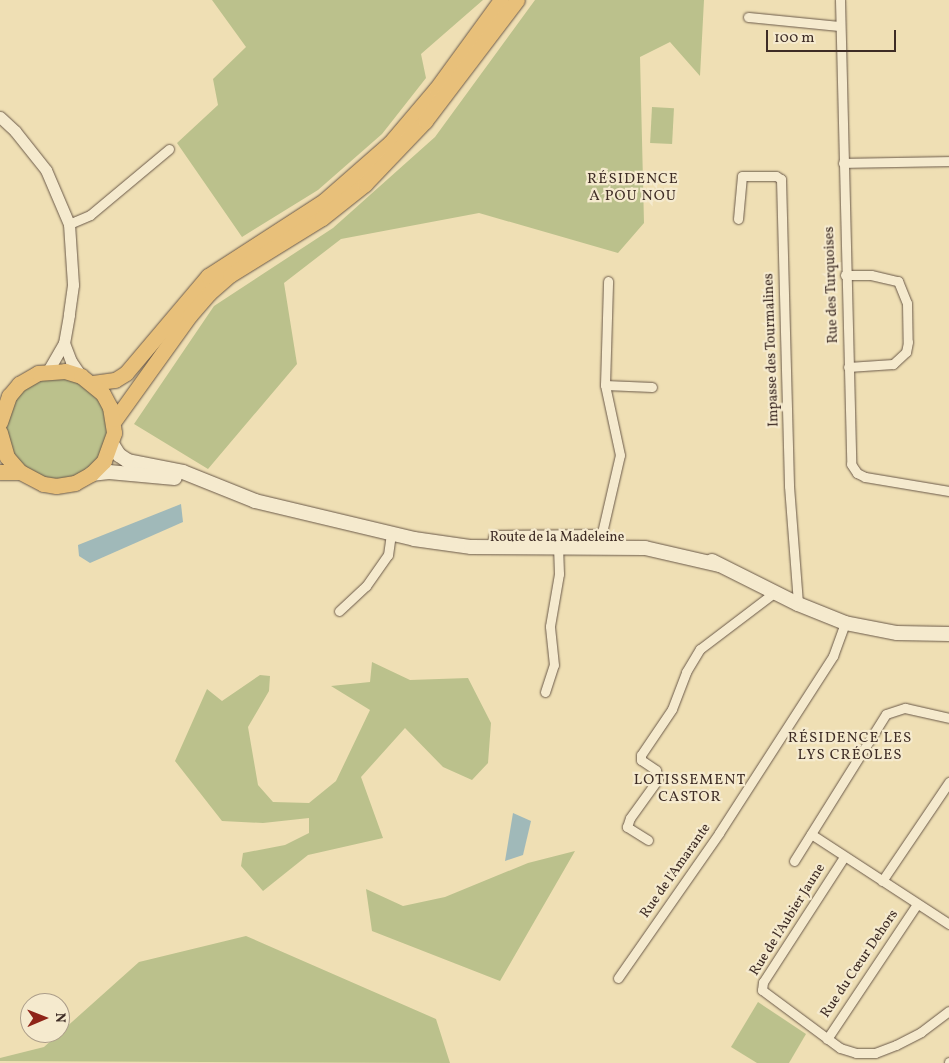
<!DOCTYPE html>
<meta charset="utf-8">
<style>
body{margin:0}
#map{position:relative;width:949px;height:1063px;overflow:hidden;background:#efdfb4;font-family:Vollkorn,serif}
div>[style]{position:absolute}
.green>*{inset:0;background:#bbc18c;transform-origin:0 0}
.round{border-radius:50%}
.water>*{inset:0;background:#a0b9b9}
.roads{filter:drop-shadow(0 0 1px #6a5949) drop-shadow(0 0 1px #6a5949)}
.minor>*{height:9px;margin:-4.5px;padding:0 4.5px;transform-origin:4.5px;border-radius:4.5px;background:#f5eace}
.tertiary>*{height:11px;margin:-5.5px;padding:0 5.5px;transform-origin:5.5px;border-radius:5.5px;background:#f5eace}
.secondary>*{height:14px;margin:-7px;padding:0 7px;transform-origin:7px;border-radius:7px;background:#f5eace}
.primary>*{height:15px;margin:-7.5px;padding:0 7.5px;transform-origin:7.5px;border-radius:7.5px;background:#e8c07a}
span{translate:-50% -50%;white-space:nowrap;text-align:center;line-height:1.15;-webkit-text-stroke:4.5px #f5eace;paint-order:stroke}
.street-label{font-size:14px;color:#3e2c25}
.neighbourhood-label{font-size:15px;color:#3e2c25;letter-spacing:1px}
.north{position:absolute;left:20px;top:993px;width:50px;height:50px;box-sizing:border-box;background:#f5eace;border:1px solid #ac9e8a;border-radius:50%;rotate:89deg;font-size:14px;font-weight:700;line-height:20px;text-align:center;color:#3e2c25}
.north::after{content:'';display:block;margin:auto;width:18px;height:22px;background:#8f2418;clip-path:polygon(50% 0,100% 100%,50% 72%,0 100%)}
.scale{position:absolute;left:766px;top:30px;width:130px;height:22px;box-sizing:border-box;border:2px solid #3e2c25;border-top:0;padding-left:6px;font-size:15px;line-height:18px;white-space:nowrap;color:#3e2c25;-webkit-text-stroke:4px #f5eace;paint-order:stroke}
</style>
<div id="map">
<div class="green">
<i style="clip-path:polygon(212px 0,483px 0,421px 54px,426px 78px,382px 134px,318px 190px,242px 237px,177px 143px,218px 105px,213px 79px,246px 47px)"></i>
<i style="clip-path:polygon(535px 0,704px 0,700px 76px,670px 42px,640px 57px,644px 223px,618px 253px,479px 213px,341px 239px,284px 283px,297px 364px,208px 469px,134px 424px,214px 306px,333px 228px,435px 137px)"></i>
<i style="left:652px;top:107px;width:22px;height:36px;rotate:3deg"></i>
<i class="round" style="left:6px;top:378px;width:102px;height:102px"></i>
<i style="clip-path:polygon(372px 662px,410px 680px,468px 678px,491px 723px,488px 763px,472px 780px,443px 767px,405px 728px,361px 777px,383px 838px,308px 855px,263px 891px,241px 866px,243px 853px,285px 845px,309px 833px,309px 818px,263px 823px,222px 821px,175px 761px,207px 689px,222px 701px,260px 675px,270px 676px,269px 691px,248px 727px,258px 785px,273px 802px,309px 803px,336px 781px,370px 710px,331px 686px,370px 682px)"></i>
<i style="clip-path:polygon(575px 851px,500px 981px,372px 931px,366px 889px,403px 906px,445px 897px,528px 863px)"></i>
<i style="clip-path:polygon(246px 936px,436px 1019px,450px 1063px,0 1061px,0 1058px,44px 1047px,139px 962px)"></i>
<i style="clip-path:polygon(758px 1002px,806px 1034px,789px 1063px,757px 1063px,731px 1047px)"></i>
</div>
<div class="water">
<i style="clip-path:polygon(181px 504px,183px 522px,90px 563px,79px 556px,78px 545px)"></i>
<i style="clip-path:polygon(513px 813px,531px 821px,523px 855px,505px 861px)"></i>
</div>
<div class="roads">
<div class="minor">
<i style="left:840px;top:0;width:464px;rotate:88.6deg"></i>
<i style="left:851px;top:464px;width:11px;rotate:56deg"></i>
<i style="left:857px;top:473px;width:9px;rotate:27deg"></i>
<i style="left:865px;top:477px;width:85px;rotate:9.5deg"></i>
<i style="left:748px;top:17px;width:92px;rotate:5.6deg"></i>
<i style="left:843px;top:163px;width:106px;rotate:-1.1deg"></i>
<i style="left:738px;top:219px;width:43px;rotate:-84.7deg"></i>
<i style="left:742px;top:176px;width:34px"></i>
<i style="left:776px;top:176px;width:6px;rotate:31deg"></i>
<i style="left:781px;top:179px;width:307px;rotate:88.5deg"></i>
<i style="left:789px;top:486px;width:118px;rotate:85.6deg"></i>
<i style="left:69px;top:224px;width:23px;rotate:-23deg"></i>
<i style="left:90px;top:215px;width:103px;rotate:-39.9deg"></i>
<i style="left:845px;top:275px;width:26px"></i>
<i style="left:871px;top:275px;width:28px;rotate:13deg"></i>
<i style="left:898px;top:281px;width:24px;rotate:68deg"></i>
<i style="left:907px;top:303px;width:39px;rotate:89deg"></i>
<i style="left:908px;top:342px;width:10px;rotate:101deg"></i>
<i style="left:906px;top:352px;width:18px;rotate:137deg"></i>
<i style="left:893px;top:364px;width:45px;rotate:176.2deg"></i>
<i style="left:605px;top:385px;width:47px;rotate:2.4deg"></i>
<i style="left:601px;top:537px;width:84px;rotate:-77deg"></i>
<i style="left:620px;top:455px;width:72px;rotate:-102.1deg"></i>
<i style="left:605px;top:385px;width:104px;rotate:-88.3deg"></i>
<i style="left:339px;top:611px;width:37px;rotate:-43deg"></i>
<i style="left:366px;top:586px;width:38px;rotate:-55deg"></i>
<i style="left:388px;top:555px;width:22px;rotate:-82deg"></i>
<i style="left:545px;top:692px;width:28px;rotate:-72deg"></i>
<i style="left:554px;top:665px;width:39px;rotate:-96deg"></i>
<i style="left:550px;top:626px;width:53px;rotate:-80.2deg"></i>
<i style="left:559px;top:574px;width:32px;rotate:-92deg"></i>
<i style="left:811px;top:834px;width:165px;rotate:33.1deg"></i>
<i style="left:648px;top:840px;width:25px;rotate:-148deg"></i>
<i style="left:627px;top:827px;width:9px;rotate:-72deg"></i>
<i style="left:630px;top:818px;width:48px;rotate:-54.3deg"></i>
<i style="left:658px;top:779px;width:9px;rotate:-103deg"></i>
<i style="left:656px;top:770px;width:18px;rotate:-146deg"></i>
<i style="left:641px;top:760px;width:5px;rotate:-90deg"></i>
<i style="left:641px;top:755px;width:55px;rotate:-56deg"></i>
<i style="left:672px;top:709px;width:40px;rotate:-69deg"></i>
<i style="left:686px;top:672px;width:27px;rotate:-59deg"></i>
<i style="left:700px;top:649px;width:94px;rotate:-37.2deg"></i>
<i style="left:844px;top:857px;width:149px;rotate:122.9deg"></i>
<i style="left:763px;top:982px;width:8px;rotate:97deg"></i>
<i style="left:762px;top:990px;width:97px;rotate:36.6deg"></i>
<i style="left:840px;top:1048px;width:17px;rotate:17deg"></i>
<i style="left:856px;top:1053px;width:19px"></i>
<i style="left:875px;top:1053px;width:22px;rotate:-21deg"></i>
<i style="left:896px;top:1045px;width:28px;rotate:-27deg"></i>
<i style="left:921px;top:1032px;width:35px;rotate:-37deg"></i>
<i style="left:794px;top:861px;width:173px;rotate:-58deg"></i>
<i style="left:886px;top:714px;width:20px;rotate:-18deg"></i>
<i style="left:905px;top:708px;width:45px;rotate:12.8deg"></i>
<i style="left:882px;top:881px;width:120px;rotate:-55.9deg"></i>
<i style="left:618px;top:978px;width:177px;rotate:-55.1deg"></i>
<i style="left:719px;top:833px;width:211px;rotate:-57.2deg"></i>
<i style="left:833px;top:656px;width:35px;rotate:-70deg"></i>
<i style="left:827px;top:1039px;width:162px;rotate:-56.3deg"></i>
<i style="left:949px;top:1063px;width:1px;rotate:-90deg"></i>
</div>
<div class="tertiary">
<i style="left:0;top:117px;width:21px;rotate:43deg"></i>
<i style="left:15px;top:131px;width:50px;rotate:51.5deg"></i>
<i style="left:46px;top:170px;width:59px;rotate:66.9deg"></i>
<i style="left:69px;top:224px;width:61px;rotate:86.2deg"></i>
<i style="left:73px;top:285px;width:30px;rotate:98deg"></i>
<i style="left:69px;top:315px;width:28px;rotate:100deg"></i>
<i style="left:64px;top:343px;width:32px;rotate:120deg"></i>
<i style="left:64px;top:343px;width:19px;rotate:69deg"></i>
<i style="left:71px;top:361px;width:18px;rotate:56deg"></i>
</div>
<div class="secondary">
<i style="left:112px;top:444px;width:13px;rotate:58deg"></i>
<i style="left:119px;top:455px;width:11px;rotate:34deg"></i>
<i style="left:128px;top:461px;width:56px;rotate:11.3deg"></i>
<i style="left:183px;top:472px;width:78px;rotate:21.9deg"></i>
<i style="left:255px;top:501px;width:163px;rotate:13.4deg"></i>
<i style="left:414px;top:539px;width:58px;rotate:8deg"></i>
<i style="left:471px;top:547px;width:174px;rotate:0.3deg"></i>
<i style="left:645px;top:548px;width:76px;rotate:12.9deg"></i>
<i style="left:91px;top:474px;width:18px;rotate:-6deg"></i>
<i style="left:109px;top:472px;width:66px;rotate:5.2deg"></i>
<i style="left:496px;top:538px;width:101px;rotate:-0.6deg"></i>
<i style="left:712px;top:561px;width:96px;rotate:26.6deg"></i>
<i style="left:798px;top:604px;width:51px;rotate:22deg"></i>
<i style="left:845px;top:623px;width:53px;rotate:10.9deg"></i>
<i style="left:897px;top:633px;width:52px;rotate:1.1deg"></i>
</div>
<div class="primary">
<i style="left:93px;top:383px;width:22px;rotate:-8deg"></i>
<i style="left:115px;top:380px;width:13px;rotate:-32deg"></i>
<i style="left:126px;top:373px;width:127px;rotate:-49.8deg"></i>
<i style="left:208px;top:276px;width:138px;rotate:-32.9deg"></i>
<i style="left:324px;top:201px;width:88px;rotate:-41.3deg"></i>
<i style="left:390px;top:143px;width:71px;rotate:-49.6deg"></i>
<i style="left:436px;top:89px;width:110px;rotate:-53.9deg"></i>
<i style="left:114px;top:421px;width:130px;rotate:-54.4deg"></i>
<i style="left:190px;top:315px;width:29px;rotate:-49deg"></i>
<i style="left:209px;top:293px;width:28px;rotate:-41deg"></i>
<i style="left:230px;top:275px;width:108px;rotate:-31.8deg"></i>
<i style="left:322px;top:218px;width:55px;rotate:-38.3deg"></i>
<i style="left:365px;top:184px;width:87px;rotate:-46.4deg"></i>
<i style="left:425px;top:121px;width:152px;rotate:-52.8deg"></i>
<i style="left:0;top:422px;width:28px;rotate:-71deg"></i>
<i style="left:9px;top:396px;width:16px;rotate:-50deg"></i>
<i style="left:19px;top:384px;width:22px;rotate:-30deg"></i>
<i style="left:38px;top:373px;width:27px;rotate:-4deg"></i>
<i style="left:65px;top:371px;width:17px;rotate:17deg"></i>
<i style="left:81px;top:376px;width:28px;rotate:39deg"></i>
<i style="left:103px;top:394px;width:15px;rotate:62deg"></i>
<i style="left:110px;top:407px;width:26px;rotate:81deg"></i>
<i style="left:114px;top:433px;width:30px;rotate:110deg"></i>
<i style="left:104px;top:461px;width:18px;rotate:135deg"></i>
<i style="left:91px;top:474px;width:18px;rotate:151deg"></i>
<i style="left:75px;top:483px;width:19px;rotate:171deg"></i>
<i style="left:56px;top:486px;width:13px;rotate:-171deg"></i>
<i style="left:43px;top:484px;width:26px;rotate:-152deg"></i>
<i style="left:20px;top:472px;width:20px;rotate:-131deg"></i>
<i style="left:7px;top:457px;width:26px;rotate:-106deg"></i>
<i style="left:0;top:472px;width:20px"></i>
</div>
</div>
<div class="street-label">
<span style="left:832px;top:285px;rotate:-92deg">Rue des Turquoises</span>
<span style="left:772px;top:350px;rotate:-92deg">Impasse des Tourmalines</span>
<span style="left:557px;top:538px">Route de la Madeleine</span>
<span style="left:676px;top:871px;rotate:-55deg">Rue de l'Amarante</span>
<span style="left:788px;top:920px;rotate:-58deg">Rue de l'Aubier Jaune</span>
<span style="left:860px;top:964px;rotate:-56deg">Rue du Cœur Dehors</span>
</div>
<div class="neighbourhood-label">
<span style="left:633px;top:188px">RÉSIDENCE<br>A POU NOU</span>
<span style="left:850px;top:747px">RÉSIDENCE LES<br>LYS CRÉOLES</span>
<span style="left:690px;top:789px">LOTISSEMENT<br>CASTOR</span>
</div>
<div class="north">N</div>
<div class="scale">100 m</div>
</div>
